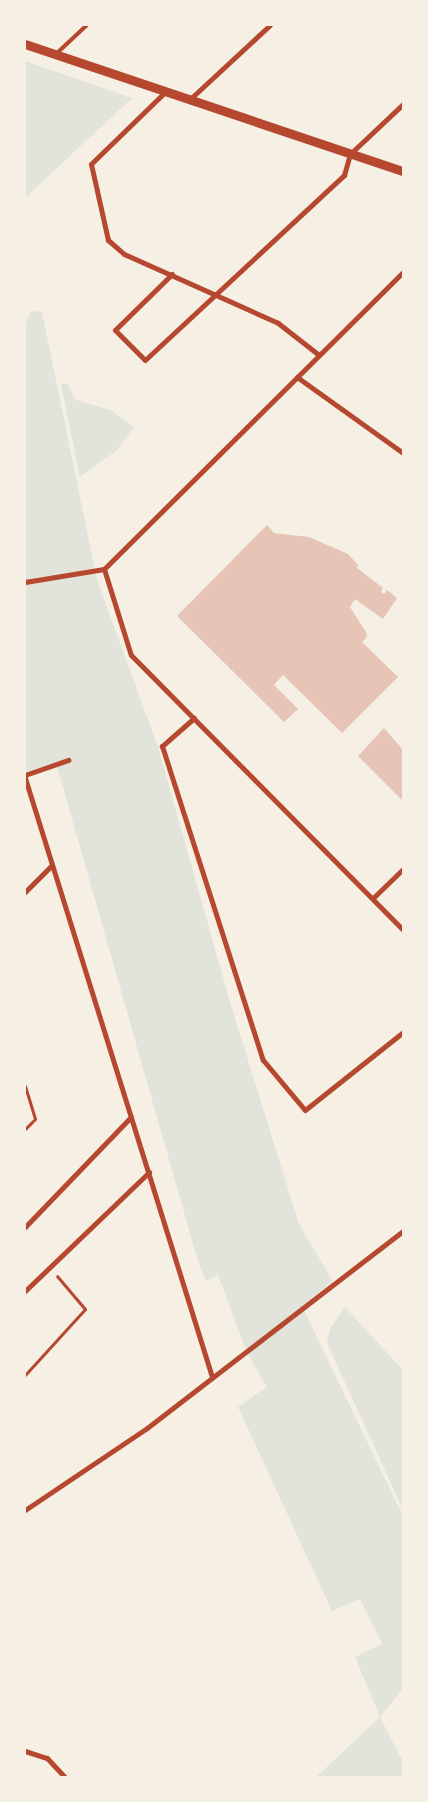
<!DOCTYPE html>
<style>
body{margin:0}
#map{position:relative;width:428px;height:1802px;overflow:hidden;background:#f6efe4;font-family:"Varela Round",sans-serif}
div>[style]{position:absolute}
.green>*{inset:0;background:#e2e4dc}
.building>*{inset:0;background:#e6c5b7}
.path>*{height:3px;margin:-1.5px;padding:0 1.5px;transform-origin:1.5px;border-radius:1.5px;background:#b5482f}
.service>*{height:4px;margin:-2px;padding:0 2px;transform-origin:2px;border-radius:2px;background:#b5482f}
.minor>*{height:5px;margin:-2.5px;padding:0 2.5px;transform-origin:2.5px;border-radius:2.5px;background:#b5482f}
.tertiary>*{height:9px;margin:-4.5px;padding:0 4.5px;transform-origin:4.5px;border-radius:4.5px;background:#b5482f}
span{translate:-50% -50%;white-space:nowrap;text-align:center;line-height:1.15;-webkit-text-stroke:4px #f6efe4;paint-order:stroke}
.frame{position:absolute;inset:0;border:26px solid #f6efe4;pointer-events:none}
</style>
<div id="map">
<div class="green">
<i style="clip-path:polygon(25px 61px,132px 98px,25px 198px)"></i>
<i style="clip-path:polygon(31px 311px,42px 312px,97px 580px,158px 747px,230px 1002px,299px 1224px,333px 1281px,302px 1306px,403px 1516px,403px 1689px,380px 1717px,403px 1762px,403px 1777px,316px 1777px,380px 1717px,355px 1657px,382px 1644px,360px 1599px,332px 1611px,238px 1407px,267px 1387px,246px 1351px,218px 1275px,206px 1281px,197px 1258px,57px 766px,27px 776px,25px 770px,25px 326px)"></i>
<i style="clip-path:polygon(67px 383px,76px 400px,111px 410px,134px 427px,116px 451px,80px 477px,61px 384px)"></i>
<i style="clip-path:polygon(345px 1307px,403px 1370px,403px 1510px,327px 1343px,330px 1329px)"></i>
</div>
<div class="building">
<i style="clip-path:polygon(267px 525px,274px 533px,309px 537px,348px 554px,358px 565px,357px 568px,383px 588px,381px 592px,384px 594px,387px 590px,397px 598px,383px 619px,355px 599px,350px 607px,366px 632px,367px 637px,362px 642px,398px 677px,342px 733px,283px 675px,274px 685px,298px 709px,284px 722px,177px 616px)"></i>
<i style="clip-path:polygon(384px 728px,403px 750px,403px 801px,358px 756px)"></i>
</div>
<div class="path">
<i style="left:25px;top:1086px;width:34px;rotate:73deg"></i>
<i style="left:35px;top:1119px;width:14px;rotate:135deg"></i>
<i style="left:25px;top:1375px;width:89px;rotate:-47.7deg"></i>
<i style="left:85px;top:1309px;width:43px;rotate:-130.3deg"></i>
</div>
<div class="service">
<i style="left:56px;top:54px;width:42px;rotate:-43.1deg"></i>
</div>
<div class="minor">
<i style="left:165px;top:92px;width:103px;rotate:135.8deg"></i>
<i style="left:91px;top:164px;width:78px;rotate:77.4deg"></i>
<i style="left:108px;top:240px;width:21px;rotate:41deg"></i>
<i style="left:124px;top:254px;width:169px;rotate:24.1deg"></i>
<i style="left:278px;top:323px;width:52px;rotate:38deg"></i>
<i style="left:189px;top:100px;width:110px;rotate:-42.8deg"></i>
<i style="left:172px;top:274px;width:80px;rotate:135.5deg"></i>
<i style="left:115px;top:330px;width:42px;rotate:45deg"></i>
<i style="left:145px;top:360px;width:272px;rotate:-42.9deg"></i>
<i style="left:344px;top:175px;width:22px;rotate:-74deg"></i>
<i style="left:350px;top:154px;width:73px;rotate:-43.3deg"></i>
<i style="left:297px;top:377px;width:130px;rotate:35.6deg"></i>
<i style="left:104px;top:569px;width:90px;rotate:72.6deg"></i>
<i style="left:131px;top:655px;width:387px;rotate:45.3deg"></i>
<i style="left:104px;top:569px;width:421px;rotate:-44.8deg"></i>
<i style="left:25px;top:582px;width:80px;rotate:-9.3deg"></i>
<i style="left:194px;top:718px;width:43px;rotate:138.8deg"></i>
<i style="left:162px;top:746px;width:330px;rotate:72.2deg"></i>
<i style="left:263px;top:1060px;width:65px;rotate:50deg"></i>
<i style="left:305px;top:1110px;width:125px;rotate:-38.5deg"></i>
<i style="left:25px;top:775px;width:46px;rotate:-19.2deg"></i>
<i style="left:25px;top:778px;width:628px;rotate:72.66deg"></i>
<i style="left:25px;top:892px;width:38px;rotate:-45deg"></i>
<i style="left:373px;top:898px;width:42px;rotate:-44deg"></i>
<i style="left:25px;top:1227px;width:153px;rotate:-46.1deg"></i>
<i style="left:25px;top:1291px;width:172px;rotate:-43.8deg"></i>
<i style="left:25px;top:1510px;width:147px;rotate:-33.9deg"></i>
<i style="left:147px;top:1428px;width:323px;rotate:-37.6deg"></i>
<i style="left:25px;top:1751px;width:23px;rotate:18deg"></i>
<i style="left:47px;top:1758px;width:26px;rotate:47deg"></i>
</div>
<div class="tertiary">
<i style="left:25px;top:44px;width:399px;rotate:18.6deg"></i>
</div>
<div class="frame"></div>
</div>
